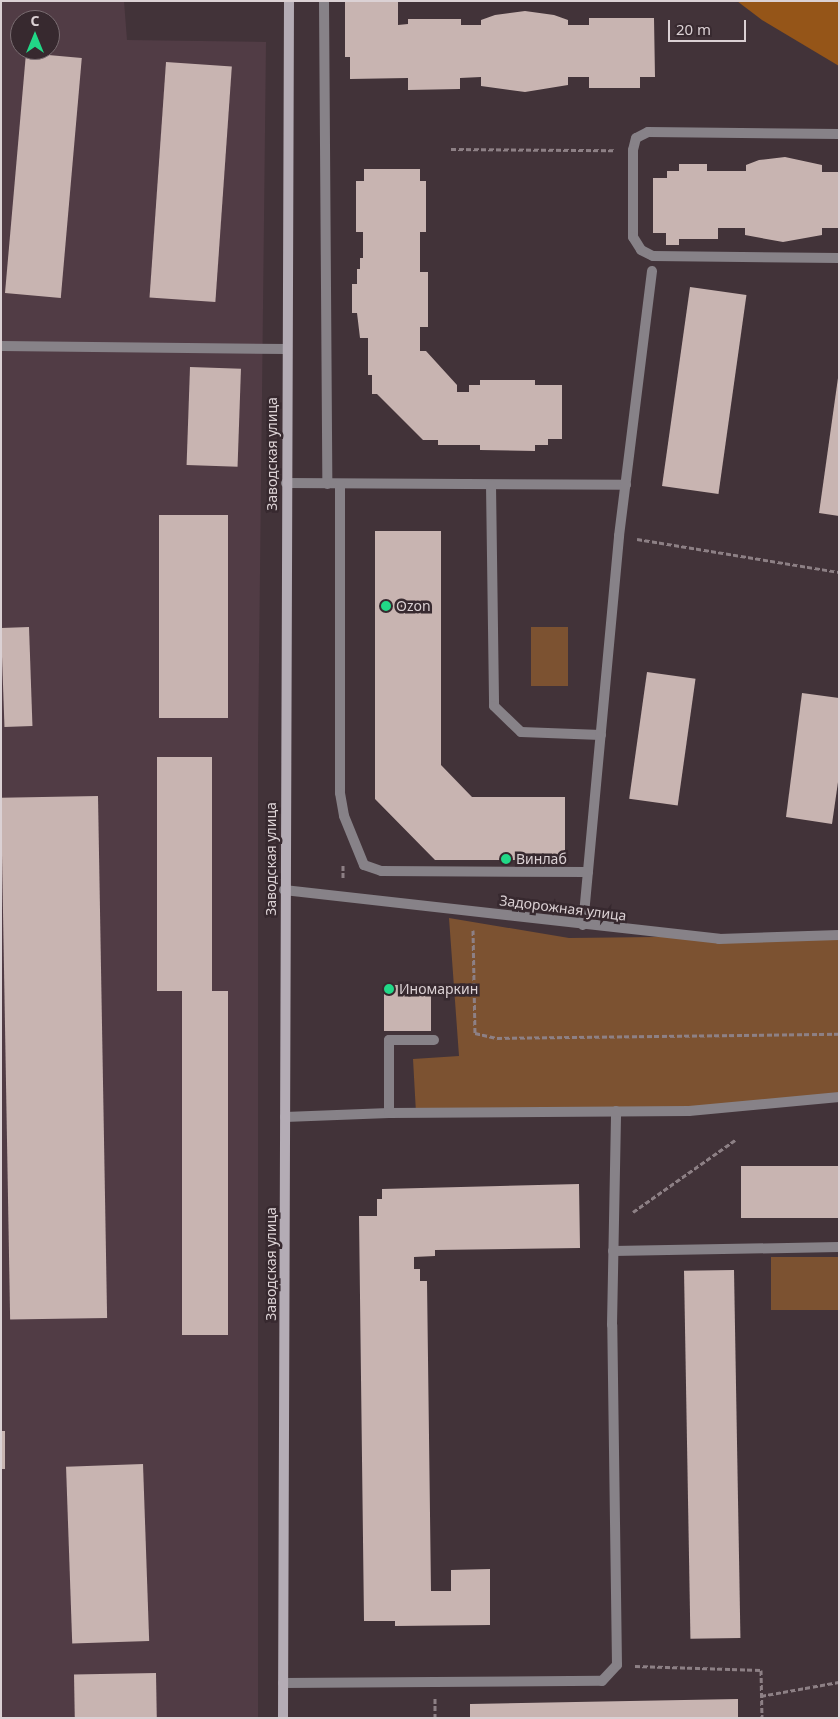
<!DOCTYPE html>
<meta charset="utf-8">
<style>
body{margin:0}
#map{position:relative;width:840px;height:1719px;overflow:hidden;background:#423339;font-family:"Noto Sans",sans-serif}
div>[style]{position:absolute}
.built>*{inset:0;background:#513c45}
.green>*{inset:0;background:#7c5231;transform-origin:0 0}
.forest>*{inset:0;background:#955518}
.building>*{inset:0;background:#c8b4b1;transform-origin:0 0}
.path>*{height:3px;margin-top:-1.5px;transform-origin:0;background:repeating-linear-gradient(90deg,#8d8085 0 5px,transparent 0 7.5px)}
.lane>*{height:10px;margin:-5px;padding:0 5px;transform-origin:5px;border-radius:5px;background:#878288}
.street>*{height:10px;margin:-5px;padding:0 5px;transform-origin:5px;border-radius:5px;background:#878288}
.secondary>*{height:10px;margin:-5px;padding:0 5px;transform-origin:5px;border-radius:5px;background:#b4acb5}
.dots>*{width:14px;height:14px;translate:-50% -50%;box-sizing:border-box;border:2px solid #37292f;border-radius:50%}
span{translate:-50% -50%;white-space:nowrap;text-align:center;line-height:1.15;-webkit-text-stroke:5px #37292f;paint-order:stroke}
.street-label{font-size:14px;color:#dbd1d4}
.poi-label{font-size:14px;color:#dbd1d4}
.left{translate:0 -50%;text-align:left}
.frame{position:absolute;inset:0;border:2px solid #dbd1d4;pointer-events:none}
.north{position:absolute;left:10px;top:10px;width:50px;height:50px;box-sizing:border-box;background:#37292f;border:1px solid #796c71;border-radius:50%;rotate:0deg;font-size:14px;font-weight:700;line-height:20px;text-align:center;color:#dbd1d4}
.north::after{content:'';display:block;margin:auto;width:18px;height:22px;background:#21d887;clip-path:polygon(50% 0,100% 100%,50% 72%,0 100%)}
.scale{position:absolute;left:668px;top:20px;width:78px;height:22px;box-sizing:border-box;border:2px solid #dbd1d4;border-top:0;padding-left:6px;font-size:15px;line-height:18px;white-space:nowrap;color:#dbd1d4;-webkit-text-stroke:4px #37292f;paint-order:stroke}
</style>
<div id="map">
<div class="built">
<i style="clip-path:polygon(evenodd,1px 1px,124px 1px,127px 40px,266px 42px,258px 749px,258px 1718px,1px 1718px,1px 1px,20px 20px,50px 20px,50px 50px,20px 50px,20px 20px)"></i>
</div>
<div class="green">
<i style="left:531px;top:627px;width:37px;height:59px"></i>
<i style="clip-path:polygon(449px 918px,569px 938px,839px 935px,839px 1097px,689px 1111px,416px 1113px,413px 1059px,459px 1056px)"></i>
<i style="left:839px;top:1257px;width:53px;height:68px;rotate:90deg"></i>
</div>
<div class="forest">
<i style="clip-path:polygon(737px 1px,839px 1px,839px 66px,762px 20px)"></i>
</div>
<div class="building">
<i style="clip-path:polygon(345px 1px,398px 1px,398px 25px,408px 24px,408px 19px,461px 19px,461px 25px,481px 25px,481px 20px,495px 15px,525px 11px,554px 15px,568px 20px,568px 25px,589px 25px,589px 18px,654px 18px,655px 77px,640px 77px,640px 88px,589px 88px,589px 77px,568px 77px,568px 85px,525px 92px,481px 86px,481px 77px,460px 78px,460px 89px,408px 90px,408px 78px,350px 79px,350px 57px,345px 57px)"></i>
<i style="left:26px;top:53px;width:56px;height:241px;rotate:5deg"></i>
<i style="left:166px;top:62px;width:66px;height:236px;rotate:4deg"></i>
<i style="clip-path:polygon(785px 157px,822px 165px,822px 172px,839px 172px,839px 228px,822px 228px,822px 235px,783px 242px,745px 235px,745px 228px,718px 228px,718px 239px,679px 239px,679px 245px,666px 245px,666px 233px,653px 233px,653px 178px,667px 178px,667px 171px,679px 171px,679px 164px,707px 164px,707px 171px,746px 171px,746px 165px,759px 160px)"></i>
<i style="clip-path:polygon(364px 169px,420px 169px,420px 181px,426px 181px,426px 232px,420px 232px,420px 272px,428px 272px,428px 327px,420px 327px,420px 351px,426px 351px,457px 385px,457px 392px,469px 392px,469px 385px,480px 385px,480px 380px,535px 380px,535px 385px,562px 385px,562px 439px,548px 439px,548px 445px,535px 445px,535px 451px,480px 450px,480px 445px,438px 445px,438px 440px,423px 440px,377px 394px,372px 394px,372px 375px,368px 375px,368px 338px,360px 338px,357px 313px,352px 313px,352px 284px,357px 284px,357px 269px,360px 269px,360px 258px,363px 258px,363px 232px,356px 232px,356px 181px,364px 181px)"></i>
<i style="left:690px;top:287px;width:57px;height:201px;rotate:8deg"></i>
<i style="left:190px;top:367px;width:51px;height:98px;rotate:2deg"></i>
<i style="clip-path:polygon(838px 378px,839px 378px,839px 516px,819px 513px)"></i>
<i style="left:159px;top:515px;width:69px;height:203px"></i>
<i style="clip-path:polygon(375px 531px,441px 531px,441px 765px,472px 797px,565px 797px,565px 860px,435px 860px,375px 799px)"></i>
<i style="left:29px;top:627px;width:99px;height:28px;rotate:88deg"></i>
<i style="left:647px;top:672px;width:49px;height:128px;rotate:8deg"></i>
<i style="clip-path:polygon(802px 693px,839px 698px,839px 775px,832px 824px,786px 817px)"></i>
<i style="clip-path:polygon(157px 757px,212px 757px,212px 991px,228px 991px,228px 1335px,182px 1335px,182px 991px,157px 991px)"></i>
<i style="left:98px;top:796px;width:522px;height:97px;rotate:89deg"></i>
<i style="left:431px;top:985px;width:46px;height:47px;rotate:90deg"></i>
<i style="left:839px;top:1166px;width:52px;height:98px;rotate:90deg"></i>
<i style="clip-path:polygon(579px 1184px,580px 1248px,435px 1250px,435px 1256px,414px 1257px,414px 1269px,420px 1269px,420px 1281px,427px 1281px,431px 1591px,451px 1591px,451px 1570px,490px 1569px,490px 1625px,395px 1626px,395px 1621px,364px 1621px,359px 1216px,377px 1216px,377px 1199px,382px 1199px,382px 1189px)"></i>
<i style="left:734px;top:1270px;width:368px;height:50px;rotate:89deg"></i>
<i style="left:1px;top:1431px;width:4px;height:38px"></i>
<i style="left:143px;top:1464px;width:177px;height:77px;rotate:88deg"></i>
<i style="left:156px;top:1673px;width:45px;height:82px;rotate:89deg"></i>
<i style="clip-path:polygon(738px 1699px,738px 1718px,470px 1718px,470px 1704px)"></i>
</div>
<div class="path">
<i style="left:451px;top:149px;width:163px;rotate:0.4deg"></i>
<i style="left:637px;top:539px;width:205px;rotate:9.3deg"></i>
<i style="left:343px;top:865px;width:14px;rotate:90deg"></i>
<i style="left:473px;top:930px;width:103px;rotate:88.9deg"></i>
<i style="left:475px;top:1033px;width:23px;rotate:13deg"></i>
<i style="left:497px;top:1038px;width:342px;rotate:-0.7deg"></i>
<i style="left:633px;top:1212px;width:125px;rotate:-35.2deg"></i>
<i style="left:635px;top:1666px;width:126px;rotate:1.8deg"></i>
<i style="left:761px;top:1670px;width:48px;rotate:88.8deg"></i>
<i style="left:761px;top:1696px;width:79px;rotate:-10.2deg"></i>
<i style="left:435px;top:1698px;width:20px;rotate:90deg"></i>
</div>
<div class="lane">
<i style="left:324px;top:1px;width:483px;rotate:89.6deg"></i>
<i style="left:839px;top:134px;width:191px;rotate:-179.4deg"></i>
<i style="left:648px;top:132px;width:13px;rotate:153deg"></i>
<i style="left:636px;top:138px;width:12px;rotate:104deg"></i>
<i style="left:633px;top:150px;width:87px;rotate:90deg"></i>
<i style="left:633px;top:237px;width:15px;rotate:58deg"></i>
<i style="left:641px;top:250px;width:13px;rotate:27deg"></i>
<i style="left:653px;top:256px;width:186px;rotate:0.6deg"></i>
<i style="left:1px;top:346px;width:286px;rotate:0.6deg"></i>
<i style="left:286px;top:483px;width:340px;rotate:0.3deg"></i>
<i style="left:340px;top:484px;width:309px;rotate:90deg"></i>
<i style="left:340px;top:793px;width:23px;rotate:80deg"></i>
<i style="left:344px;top:816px;width:53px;rotate:67.8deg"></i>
<i style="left:364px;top:865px;width:18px;rotate:19deg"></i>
<i style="left:381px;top:871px;width:207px;rotate:0.3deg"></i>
<i style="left:491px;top:485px;width:221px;rotate:89.2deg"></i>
<i style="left:494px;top:706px;width:37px;rotate:44deg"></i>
<i style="left:521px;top:732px;width:80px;rotate:2.1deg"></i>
<i style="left:583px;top:925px;width:391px;rotate:-84.7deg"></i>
<i style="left:619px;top:536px;width:267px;rotate:-82.9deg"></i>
<i style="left:389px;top:1113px;width:73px;rotate:-90deg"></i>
<i style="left:389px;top:1040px;width:45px"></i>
<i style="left:613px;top:1251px;width:226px;rotate:-1deg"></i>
<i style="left:283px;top:1683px;width:319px;rotate:-0.4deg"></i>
<i style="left:602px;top:1681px;width:22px;rotate:-47deg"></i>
<i style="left:617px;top:1665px;width:340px;rotate:-90.8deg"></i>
<i style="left:612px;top:1325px;width:214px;rotate:-88.9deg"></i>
</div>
<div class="street">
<i style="left:284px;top:890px;width:438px;rotate:6.4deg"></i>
<i style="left:719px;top:939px;width:120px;rotate:-1.9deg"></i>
<i style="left:285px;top:1117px;width:104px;rotate:-2.2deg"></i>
<i style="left:389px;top:1113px;width:300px;rotate:-0.4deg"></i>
<i style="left:689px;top:1111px;width:151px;rotate:-5.3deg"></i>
</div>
<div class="secondary">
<i style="left:283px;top:1718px;width:1717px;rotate:-89.8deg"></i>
</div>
<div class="dots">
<i style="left:386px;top:606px;background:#21d887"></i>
<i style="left:506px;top:859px;background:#21d887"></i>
<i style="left:389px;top:989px;background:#21d887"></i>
</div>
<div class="street-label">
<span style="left:272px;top:454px;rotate:-90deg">Заводская улица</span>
<span style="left:271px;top:859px;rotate:-90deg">Заводская улица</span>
<span style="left:563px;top:908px;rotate:7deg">Задорожная улица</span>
<span style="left:271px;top:1264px;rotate:-90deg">Заводская улица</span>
</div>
<div class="poi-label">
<span class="left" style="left:396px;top:606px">Ozon</span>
<span class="left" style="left:516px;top:859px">Винлаб</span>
<span class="left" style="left:399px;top:989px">Иномаркин</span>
</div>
<div class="frame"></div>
<div class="north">С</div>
<div class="scale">20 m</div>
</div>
